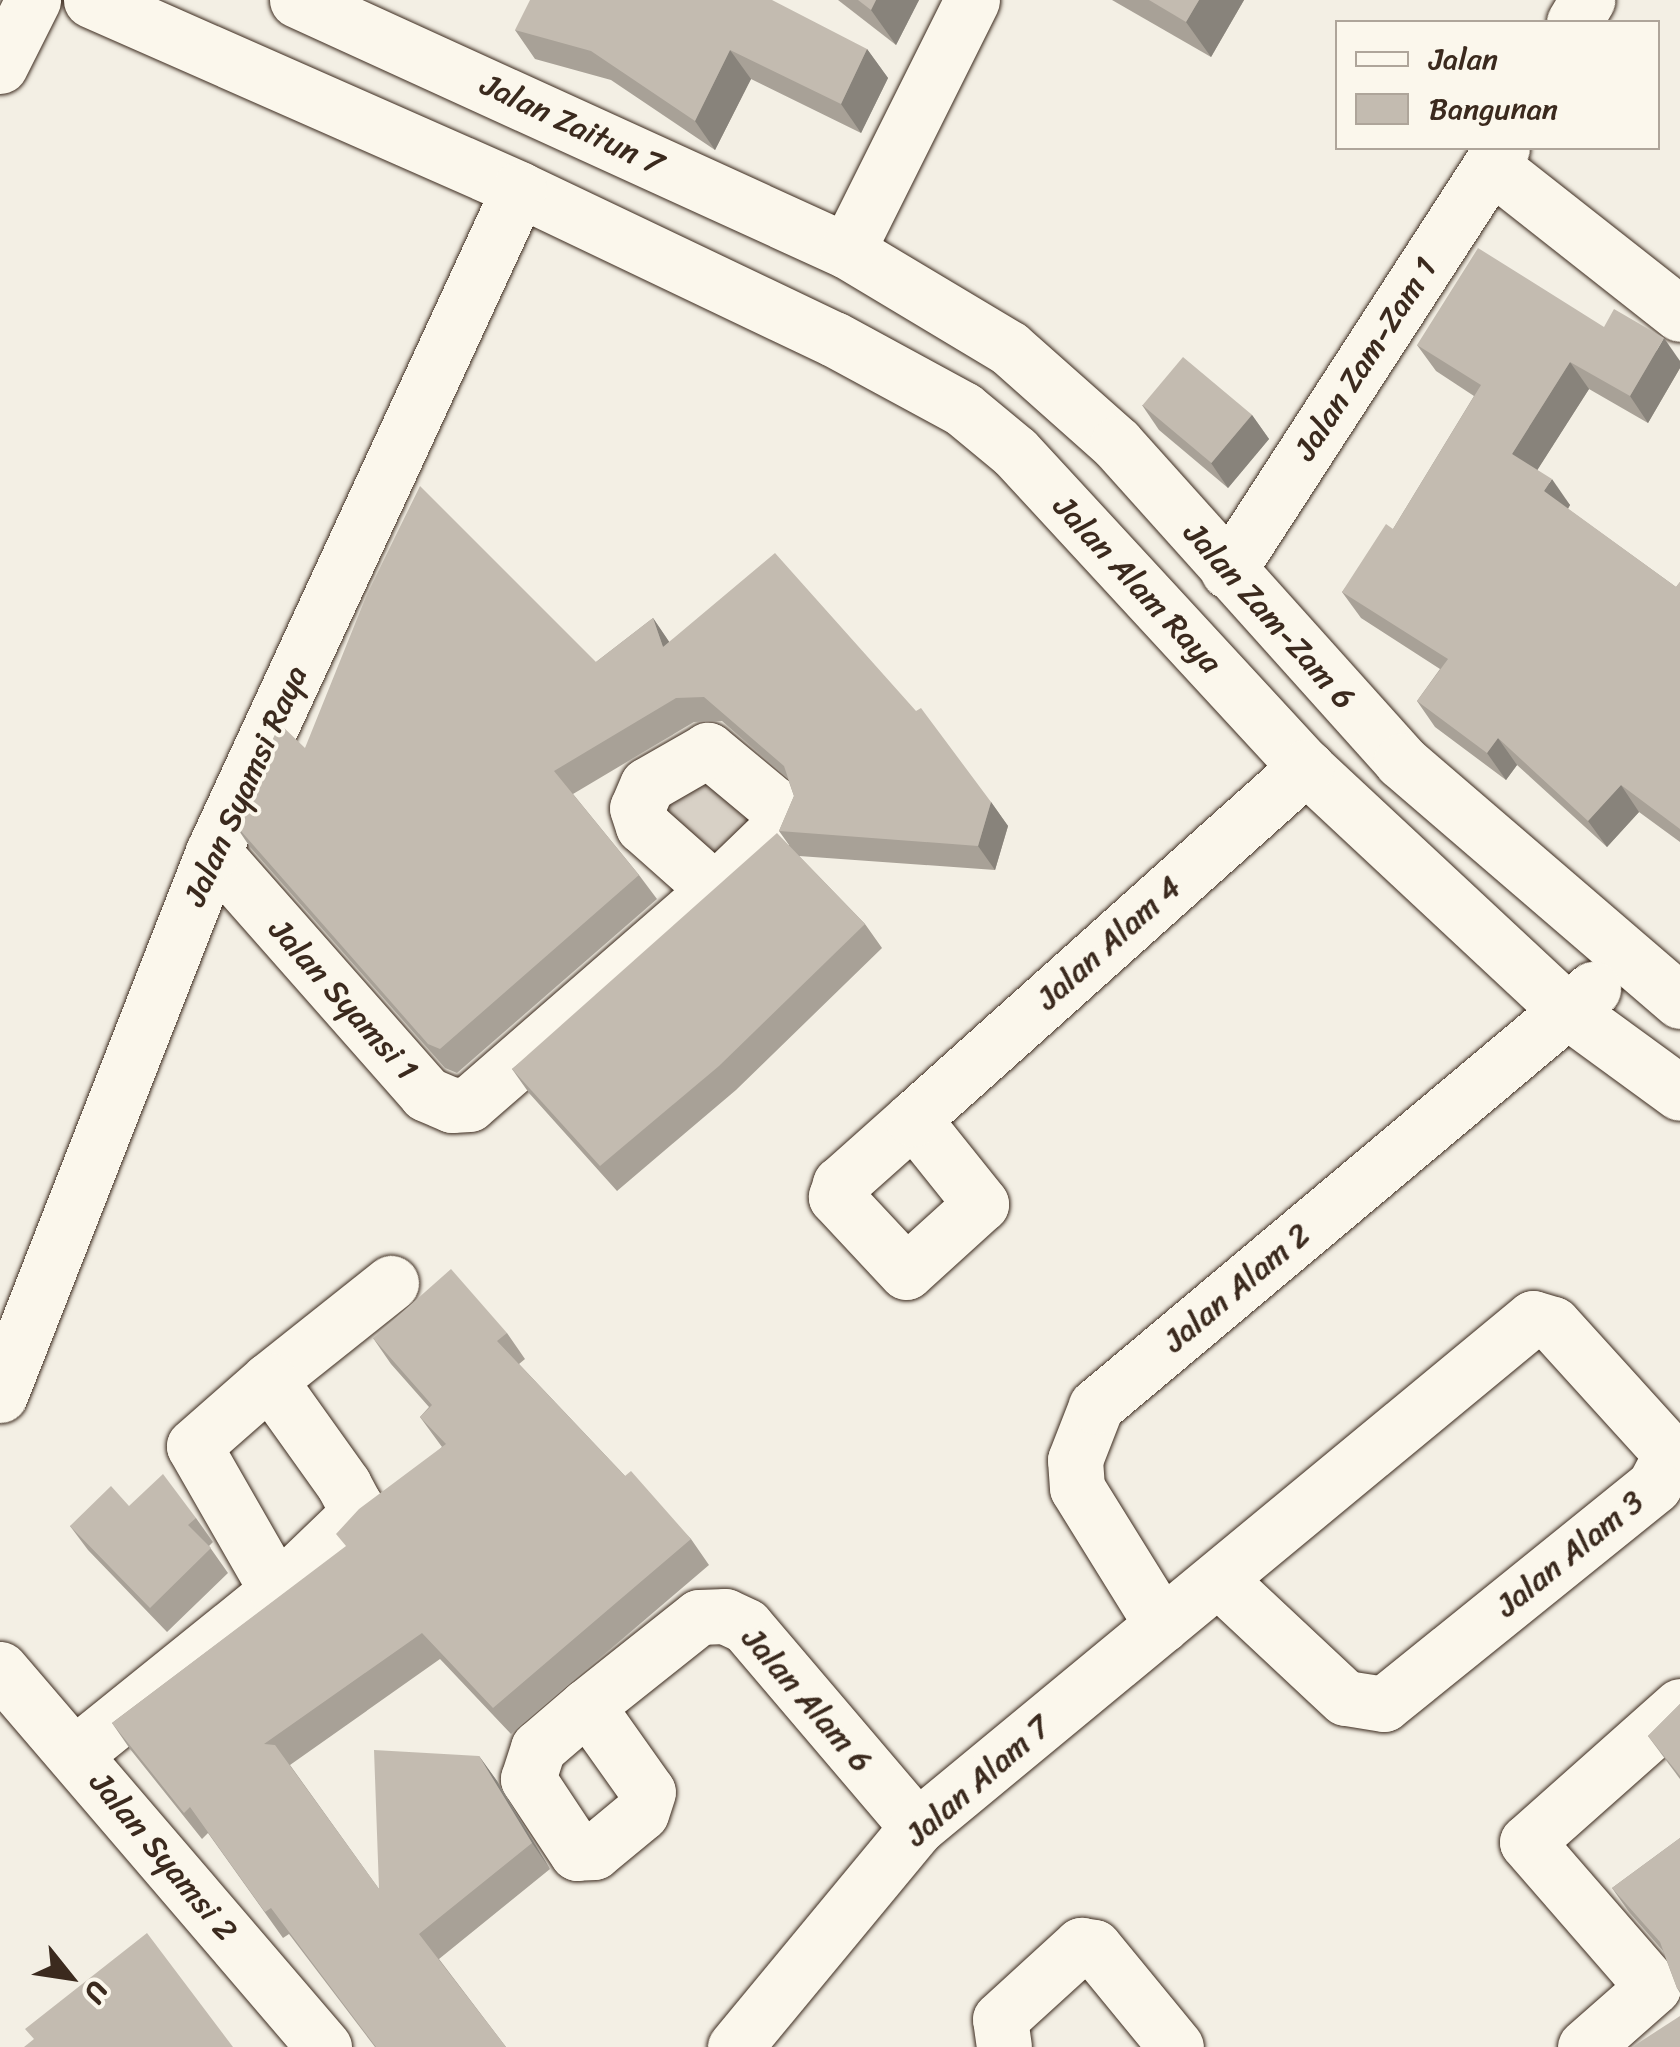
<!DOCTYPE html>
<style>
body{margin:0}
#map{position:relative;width:1680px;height:2047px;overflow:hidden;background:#f3efe4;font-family:Sriracha,sans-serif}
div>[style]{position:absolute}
.green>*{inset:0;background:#d8d1c6}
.roads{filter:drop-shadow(0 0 2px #3b2a1e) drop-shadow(0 0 2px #3b2a1e)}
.minor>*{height:55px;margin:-27.5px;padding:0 27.5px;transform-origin:27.5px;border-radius:27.5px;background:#fbf7ec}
.wall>*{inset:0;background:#a8a197}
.shaded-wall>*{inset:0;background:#88837b}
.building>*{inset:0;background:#c3bbb0;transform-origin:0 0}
span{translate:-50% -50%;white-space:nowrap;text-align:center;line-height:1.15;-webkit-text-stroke:8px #fbf7ec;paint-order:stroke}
.street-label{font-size:32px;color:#3b2a1e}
.legend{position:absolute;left:1335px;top:20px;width:325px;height:130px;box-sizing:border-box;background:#fbf7ec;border:2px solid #aea59a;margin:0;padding:12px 18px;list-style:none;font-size:30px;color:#3b2a1e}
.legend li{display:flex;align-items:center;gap:20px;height:50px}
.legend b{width:50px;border:2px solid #aea59a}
.north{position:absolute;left:20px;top:1927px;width:100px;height:100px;-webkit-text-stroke:8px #fbf7ec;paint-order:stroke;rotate:120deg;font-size:28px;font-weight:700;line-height:40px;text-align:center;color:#3b2a1e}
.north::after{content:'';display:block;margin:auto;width:35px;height:45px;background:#3b2a1e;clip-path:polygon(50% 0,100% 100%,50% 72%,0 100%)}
</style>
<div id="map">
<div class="green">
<i style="clip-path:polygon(708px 750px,780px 819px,718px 873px,637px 808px)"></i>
</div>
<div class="roads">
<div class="minor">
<i style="left:91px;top:0;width:468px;rotate:23.8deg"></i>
<i style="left:519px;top:189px;width:349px;rotate:25.5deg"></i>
<i style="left:834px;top:339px;width:147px;rotate:28.5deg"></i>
<i style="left:963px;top:409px;width:67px;rotate:39.6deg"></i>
<i style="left:1015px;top:452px;width:429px;rotate:47.3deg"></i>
<i style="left:1306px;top:767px;width:359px;rotate:43deg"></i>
<i style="left:1569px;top:1012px;width:137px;rotate:36.1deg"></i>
<i style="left:297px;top:0;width:605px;rotate:24.53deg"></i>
<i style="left:847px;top:251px;width:189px;rotate:30.9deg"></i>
<i style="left:1009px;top:348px;width:144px;rotate:41.6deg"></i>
<i style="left:1117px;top:444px;width:426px;rotate:48.1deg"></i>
<i style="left:1401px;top:761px;width:368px;rotate:40.7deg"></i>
<i style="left:1574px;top:22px;width:26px;rotate:-59deg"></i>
<i style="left:0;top:66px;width:74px;rotate:-63.4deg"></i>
<i style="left:1492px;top:166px;width:239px;rotate:38.2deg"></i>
<i style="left:847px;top:251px;width:280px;rotate:-63.5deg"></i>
<i style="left:1228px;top:571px;width:504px;rotate:-57.07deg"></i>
<i style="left:213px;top:852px;width:322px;rotate:48.6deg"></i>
<i style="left:426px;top:1094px;width:28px;rotate:23deg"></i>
<i style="left:452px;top:1105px;width:17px;rotate:-3deg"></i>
<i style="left:469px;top:1104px;width:326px;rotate:-41deg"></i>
<i style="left:715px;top:890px;width:82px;rotate:-44deg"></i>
<i style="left:774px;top:833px;width:15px;rotate:-67deg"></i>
<i style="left:780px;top:819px;width:17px;rotate:-115deg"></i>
<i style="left:773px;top:804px;width:85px;rotate:-140.3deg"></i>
<i style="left:708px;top:750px;width:70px;rotate:150.2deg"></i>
<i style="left:647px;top:785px;width:25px;rotate:113deg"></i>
<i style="left:637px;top:808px;width:19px;rotate:72deg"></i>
<i style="left:643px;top:826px;width:96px;rotate:41.6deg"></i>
<i style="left:913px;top:1119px;width:109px;rotate:51.3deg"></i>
<i style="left:981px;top:1204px;width:101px;rotate:137.8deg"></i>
<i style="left:906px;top:1272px;width:103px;rotate:-133deg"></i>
<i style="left:836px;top:1197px;width:14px;rotate:-73deg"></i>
<i style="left:840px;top:1184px;width:98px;rotate:-41.7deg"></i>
<i style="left:913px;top:1119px;width:528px;rotate:-41.85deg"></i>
<i style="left:269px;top:1380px;width:156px;rotate:-38.5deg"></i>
<i style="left:0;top:1395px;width:583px;rotate:-68.58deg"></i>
<i style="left:213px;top:852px;width:730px;rotate:-65.22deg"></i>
<i style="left:1162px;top:1625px;width:161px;rotate:-121.8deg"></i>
<i style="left:1077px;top:1488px;width:28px;rotate:-94deg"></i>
<i style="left:1075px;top:1460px;width:58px;rotate:-68.7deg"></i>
<i style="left:1096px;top:1406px;width:649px;rotate:-40deg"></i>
<i style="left:0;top:1669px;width:498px;rotate:49.4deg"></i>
<i style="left:587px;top:1706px;width:105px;rotate:54.7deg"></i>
<i style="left:648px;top:1792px;width:22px;rotate:108deg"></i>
<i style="left:641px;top:1813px;width:61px;rotate:140.3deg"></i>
<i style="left:594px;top:1852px;width:17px;rotate:177deg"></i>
<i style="left:577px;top:1853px;width:89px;rotate:-123.5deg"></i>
<i style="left:528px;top:1779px;width:33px;rotate:-72deg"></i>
<i style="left:538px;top:1748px;width:65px;rotate:-40.6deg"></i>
<i style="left:587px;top:1706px;width:143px;rotate:-38.5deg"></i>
<i style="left:699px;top:1617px;width:26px;rotate:-2deg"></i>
<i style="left:725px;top:1616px;width:23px;rotate:25deg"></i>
<i style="left:746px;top:1626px;width:264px;rotate:49.6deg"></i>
<i style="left:76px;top:1753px;width:258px;rotate:-38.9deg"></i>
<i style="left:277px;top:1591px;width:103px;rotate:-43.8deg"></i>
<i style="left:351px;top:1520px;width:15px;rotate:-74deg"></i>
<i style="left:355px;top:1506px;width:24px;rotate:-118deg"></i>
<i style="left:344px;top:1485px;width:129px;rotate:-125.5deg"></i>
<i style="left:269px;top:1380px;width:100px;rotate:138.7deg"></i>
<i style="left:194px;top:1446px;width:167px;rotate:60.2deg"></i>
<i style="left:735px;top:2047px;width:286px;rotate:-50.4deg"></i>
<i style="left:917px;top:1827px;width:799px;rotate:-39.57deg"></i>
<i style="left:1533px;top:1318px;width:21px;rotate:17deg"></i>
<i style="left:1553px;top:1324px;width:176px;rotate:47.8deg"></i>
<i style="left:1671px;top:1454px;width:36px;rotate:118deg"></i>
<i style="left:1654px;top:1486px;width:347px;rotate:141.1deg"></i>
<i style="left:1384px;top:1704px;width:39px;rotate:-171deg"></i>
<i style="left:1345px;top:1698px;width:174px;rotate:-136.9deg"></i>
<i style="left:1004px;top:2047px;width:28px;rotate:-98deg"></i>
<i style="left:1000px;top:2019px;width:110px;rotate:-42.4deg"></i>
<i style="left:1081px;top:1945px;width:13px;rotate:9deg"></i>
<i style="left:1094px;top:1947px;width:129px;rotate:50.6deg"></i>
<i style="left:1585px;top:2047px;width:91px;rotate:-41.4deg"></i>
<i style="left:1653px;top:1987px;width:192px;rotate:-131deg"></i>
<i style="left:1527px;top:1842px;width:205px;rotate:-41.6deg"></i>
</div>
</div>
<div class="wall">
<i style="clip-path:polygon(838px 0,919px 0,896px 45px)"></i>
<i style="clip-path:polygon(1112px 0,1244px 0,1211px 57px)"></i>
<i style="clip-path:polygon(515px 30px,867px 49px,888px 78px,861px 133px,751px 79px,715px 150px,611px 80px,535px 59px)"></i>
<i style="clip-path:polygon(1604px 327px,1680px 361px,1680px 368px,1648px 423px,1589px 389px,1537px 470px,1570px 505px,1568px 509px,1676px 587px,1680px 582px,1680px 842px,1639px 812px,1607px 847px,1517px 765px,1506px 780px,1435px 727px,1417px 701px,1440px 669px,1361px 618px,1342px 592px,1393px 529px,1474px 396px,1436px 371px,1417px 345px)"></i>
<i style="clip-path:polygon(1142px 405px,1252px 415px,1269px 439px,1228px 488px,1159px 430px)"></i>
<i style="clip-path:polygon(653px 618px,669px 642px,991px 802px,1008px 826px,995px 870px,799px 856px,865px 924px,882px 948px,736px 1090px,617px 1191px,529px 1093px,512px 1069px,789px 845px,779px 831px,794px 796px,788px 779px,722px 721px,694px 722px,573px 794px,639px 875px,657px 899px,457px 1073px,445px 1068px,250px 847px,233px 822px,305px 748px,596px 662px)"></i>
<i style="clip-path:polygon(507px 1333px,525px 1359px,519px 1364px,625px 1476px,691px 1539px,709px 1565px,511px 1734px,440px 1659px,290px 1765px,379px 1889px,479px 1756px,497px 1781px,550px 1869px,439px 1959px,506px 2047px,375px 2047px,289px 1934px,283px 1938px,208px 1833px,202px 1839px,130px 1749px,112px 1723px,346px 1547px,442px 1447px,420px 1417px,429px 1407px,391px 1364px,373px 1338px)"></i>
<i style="clip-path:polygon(129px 1506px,196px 1518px,213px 1542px,209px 1546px,228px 1573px,167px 1632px,88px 1550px,70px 1526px)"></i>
<i style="clip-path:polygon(1680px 1704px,1680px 1779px,1648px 1736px)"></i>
<i style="clip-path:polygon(1680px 1838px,1680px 1993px,1677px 1988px,1663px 1951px,1629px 1912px,1612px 1888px)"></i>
</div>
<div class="shaded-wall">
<i style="clip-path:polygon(876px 0,919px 0,896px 45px,871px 10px)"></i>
<i style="clip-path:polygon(1199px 0,1244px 0,1211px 57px,1186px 22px)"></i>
<i style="clip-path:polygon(867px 49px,888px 78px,861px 133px,841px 104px)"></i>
<i style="clip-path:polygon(730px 50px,751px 79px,715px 150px,695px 121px)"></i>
<i style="clip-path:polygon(1664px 338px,1680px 361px,1680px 368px,1648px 423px,1630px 396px)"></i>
<i style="clip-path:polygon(1570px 362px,1589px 389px,1531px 480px,1512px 454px)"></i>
<i style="clip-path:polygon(1252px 415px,1269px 439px,1228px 488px,1211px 463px)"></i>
<i style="clip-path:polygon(1552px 479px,1570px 505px,1562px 518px,1544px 491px)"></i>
<i style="clip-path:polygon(653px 618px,670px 643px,663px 647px)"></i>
<i style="clip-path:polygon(1498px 738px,1517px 765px,1506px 780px,1487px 753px)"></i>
<i style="clip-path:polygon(1621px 785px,1639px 812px,1607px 847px,1588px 821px)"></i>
<i style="clip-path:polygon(991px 802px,1008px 826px,995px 870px,978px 846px)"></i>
<i style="clip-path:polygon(479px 1756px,497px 1781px,550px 1869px,532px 1843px)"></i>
</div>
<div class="building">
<i style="clip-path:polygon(530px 0,772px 0,867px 49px,841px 104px,730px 50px,695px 121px,591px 51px,515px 30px)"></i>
<i style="clip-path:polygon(858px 0,876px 0,871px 10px)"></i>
<i style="clip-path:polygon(1149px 0,1199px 0,1186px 22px)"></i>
<i style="clip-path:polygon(1478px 248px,1604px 327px,1614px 309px,1664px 338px,1630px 396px,1570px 362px,1512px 454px,1552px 479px,1544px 491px,1676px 587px,1680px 582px,1680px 829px,1621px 785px,1588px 821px,1498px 738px,1487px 753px,1417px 701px,1448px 659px,1342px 592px,1386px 524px,1393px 529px,1481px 385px,1417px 345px)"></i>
<i style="left:1183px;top:357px;width:90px;height:63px;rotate:40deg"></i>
<i style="clip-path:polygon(420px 486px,596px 662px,653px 618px,663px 647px,775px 553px,916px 711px,921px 708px,991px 802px,978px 846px,779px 831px,794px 796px,784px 766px,704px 697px,676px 698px,554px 771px,639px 875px,440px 1049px,428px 1044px,233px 822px,280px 724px,305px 748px,367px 594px)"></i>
<i style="clip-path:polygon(777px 833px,865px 924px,719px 1066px,600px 1166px,512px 1069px)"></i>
<i style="clip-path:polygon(451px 1269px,507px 1333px,497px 1341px,625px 1476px,631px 1471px,691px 1539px,493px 1708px,422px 1633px,264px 1744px,275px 1745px,379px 1889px,374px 1750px,479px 1756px,532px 1843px,419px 1934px,506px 2047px,376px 2047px,271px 1908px,265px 1912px,190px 1807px,184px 1813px,112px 1723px,346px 1546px,336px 1534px,359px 1509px,446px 1444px,420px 1417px,432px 1405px,373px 1338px)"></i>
<i style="clip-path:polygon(163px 1474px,196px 1518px,188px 1525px,211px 1548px,150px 1608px,70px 1526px,111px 1486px,129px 1506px)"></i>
<i style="clip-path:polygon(1680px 1704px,1680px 1776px,1648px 1736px)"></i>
<i style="clip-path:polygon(1680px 1838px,1680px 1991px,1677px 1988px,1660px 1942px,1612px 1888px)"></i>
<i style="clip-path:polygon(147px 1933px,233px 2047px,24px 2047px,34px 2039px,25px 2029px)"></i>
<i style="clip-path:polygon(1680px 2016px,1680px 2047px,1632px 2047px)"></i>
</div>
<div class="street-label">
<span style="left:572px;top:125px;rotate:25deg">Jalan Zaitun 7</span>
<span style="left:1366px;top:359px;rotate:-57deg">Jalan Zam-Zam 1</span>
<span style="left:1137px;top:585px;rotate:47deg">Jalan Alam Raya</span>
<span style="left:1269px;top:616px;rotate:48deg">Jalan Zam-Zam 6</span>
<span style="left:246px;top:786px;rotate:-66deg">Jalan Syamsi Raya</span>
<span style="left:1109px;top:943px;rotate:-42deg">Jalan Alam 4</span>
<span style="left:343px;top:1000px;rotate:48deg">Jalan Syamsi 1</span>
<span style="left:1237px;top:1288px;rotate:-40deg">Jalan Alam 2</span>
<span style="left:1570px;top:1554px;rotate:-39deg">Jalan Alam 3</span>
<span style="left:807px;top:1700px;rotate:49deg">Jalan Alam 6</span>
<span style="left:978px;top:1781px;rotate:-41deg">Jalan Alam 7</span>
<span style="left:163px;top:1857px;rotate:50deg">Jalan Syamsi 2</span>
</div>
<ul class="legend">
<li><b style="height:12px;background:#fbf7ec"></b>Jalan</li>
<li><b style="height:28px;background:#c3bbb0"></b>Bangunan</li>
</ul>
<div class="north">U</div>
</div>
